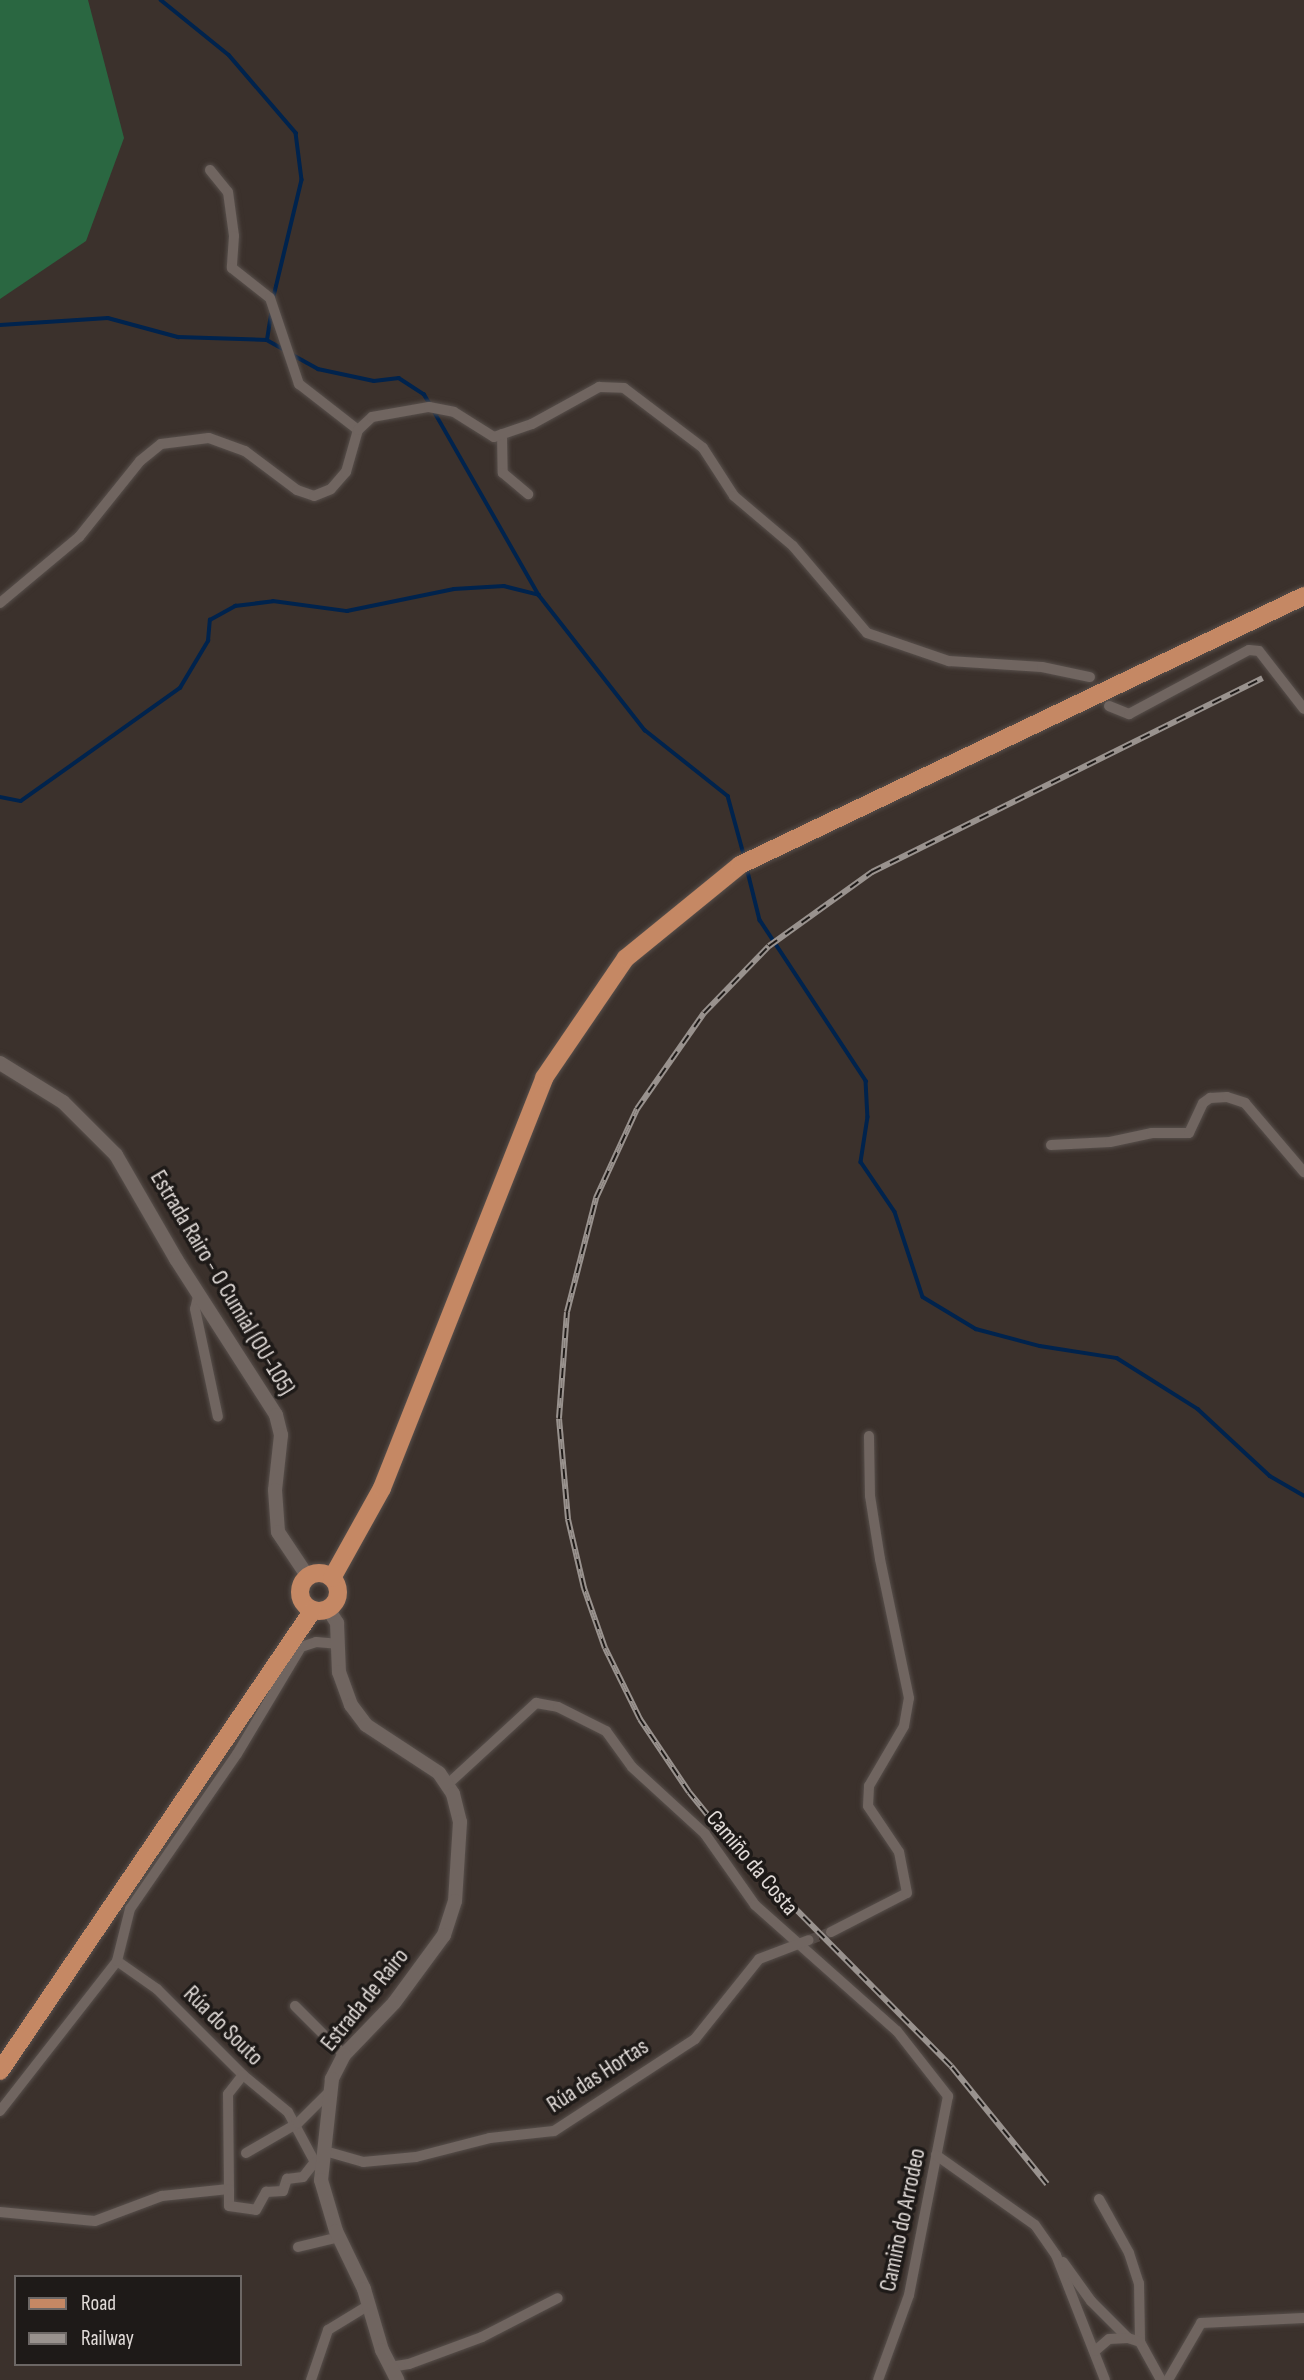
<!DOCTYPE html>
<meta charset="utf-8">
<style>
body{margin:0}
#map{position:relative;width:1304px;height:2380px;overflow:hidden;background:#3b312c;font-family:"Sofia Sans Condensed",sans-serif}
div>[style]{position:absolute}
.forest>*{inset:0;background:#2a6741}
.stream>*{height:3.5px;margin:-1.75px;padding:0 1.75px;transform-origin:1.75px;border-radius:1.75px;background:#00234d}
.minor-tunnel>*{height:10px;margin-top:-5px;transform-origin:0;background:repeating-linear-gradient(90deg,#544a46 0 10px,transparent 0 15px)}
.roads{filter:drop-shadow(0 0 2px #574f4b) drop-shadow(0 0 2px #574f4b)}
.minor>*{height:10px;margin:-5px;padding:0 5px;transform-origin:5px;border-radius:5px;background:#706560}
.tertiary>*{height:14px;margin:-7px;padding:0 7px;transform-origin:7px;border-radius:7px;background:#706560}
.primary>*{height:18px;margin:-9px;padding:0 9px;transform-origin:9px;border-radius:9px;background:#c58864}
.primary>.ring{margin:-9px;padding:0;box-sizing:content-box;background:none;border:18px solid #c58864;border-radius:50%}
.rail>*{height:6px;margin-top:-3px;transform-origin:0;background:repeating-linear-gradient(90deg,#1e1a18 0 10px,#99928e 0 20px);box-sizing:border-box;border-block:2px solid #99928e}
span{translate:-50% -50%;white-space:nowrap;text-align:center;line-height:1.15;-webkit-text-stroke:7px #1e1a18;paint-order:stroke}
.street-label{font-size:23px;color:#e1dbd8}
.legend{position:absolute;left:14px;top:2275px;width:228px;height:91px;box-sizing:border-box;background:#1e1a18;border:2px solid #6c6765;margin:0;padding:9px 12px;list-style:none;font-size:21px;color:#e1dbd8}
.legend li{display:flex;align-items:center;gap:14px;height:35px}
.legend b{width:35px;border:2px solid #6c6765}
</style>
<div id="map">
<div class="forest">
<i style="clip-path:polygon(0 0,88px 0,124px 138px,86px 241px,0 299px)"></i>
</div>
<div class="stream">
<i style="left:161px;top:0;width:87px;rotate:39deg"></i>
<i style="left:229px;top:55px;width:103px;rotate:49.3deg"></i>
<i style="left:296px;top:133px;width:47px;rotate:82.7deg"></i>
<i style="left:302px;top:180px;width:120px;rotate:103.5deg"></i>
<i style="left:0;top:325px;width:108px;rotate:-3.7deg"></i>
<i style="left:108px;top:318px;width:73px;rotate:15.2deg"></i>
<i style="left:178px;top:337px;width:89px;rotate:1.9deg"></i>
<i style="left:267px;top:340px;width:18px;rotate:29deg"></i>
<i style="left:267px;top:340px;width:25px;rotate:-81deg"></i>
<i style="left:293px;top:355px;width:29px;rotate:29deg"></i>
<i style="left:318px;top:369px;width:57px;rotate:12.1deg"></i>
<i style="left:374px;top:381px;width:25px;rotate:-7deg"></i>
<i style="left:399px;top:378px;width:30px;rotate:33deg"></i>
<i style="left:424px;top:394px;width:12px;rotate:59deg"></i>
<i style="left:434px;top:411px;width:212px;rotate:60.3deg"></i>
<i style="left:0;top:797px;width:21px;rotate:11deg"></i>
<i style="left:21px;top:801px;width:195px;rotate:-35.4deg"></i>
<i style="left:180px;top:688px;width:55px;rotate:-59.2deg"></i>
<i style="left:208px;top:641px;width:21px;rotate:-85deg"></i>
<i style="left:210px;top:620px;width:29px;rotate:-29deg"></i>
<i style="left:235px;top:606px;width:38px;rotate:-7deg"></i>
<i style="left:273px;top:601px;width:75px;rotate:7.7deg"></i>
<i style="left:347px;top:611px;width:109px;rotate:-11.6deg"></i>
<i style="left:454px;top:589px;width:50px;rotate:-3.4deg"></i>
<i style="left:504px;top:586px;width:36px;rotate:14deg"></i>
<i style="left:539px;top:595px;width:172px;rotate:51.9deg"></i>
<i style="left:645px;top:730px;width:106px;rotate:38.5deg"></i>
<i style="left:728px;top:796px;width:64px;rotate:74.7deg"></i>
<i style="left:747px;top:868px;width:54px;rotate:76deg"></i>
<i style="left:760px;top:920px;width:193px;rotate:56.6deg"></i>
<i style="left:866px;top:1081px;width:36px;rotate:87deg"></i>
<i style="left:868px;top:1117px;width:46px;rotate:98.8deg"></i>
<i style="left:861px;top:1162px;width:60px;rotate:55.8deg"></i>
<i style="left:895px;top:1212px;width:89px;rotate:71.8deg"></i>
<i style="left:923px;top:1297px;width:62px;rotate:31.1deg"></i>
<i style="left:976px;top:1329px;width:66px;rotate:14.9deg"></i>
<i style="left:1040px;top:1346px;width:78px;rotate:8.9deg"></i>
<i style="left:1117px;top:1358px;width:96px;rotate:32.2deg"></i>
<i style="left:1198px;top:1409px;width:98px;rotate:42.9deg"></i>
<i style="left:1270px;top:1476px;width:39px;rotate:30deg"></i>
</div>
<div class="minor-tunnel">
<i style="left:809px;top:1940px;width:23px;rotate:-20deg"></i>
</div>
<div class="roads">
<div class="minor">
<i style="left:210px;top:170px;width:28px;rotate:51deg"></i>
<i style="left:228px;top:192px;width:44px;rotate:82.2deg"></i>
<i style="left:234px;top:236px;width:32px;rotate:94deg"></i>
<i style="left:232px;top:268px;width:48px;rotate:38.3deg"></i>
<i style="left:270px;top:298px;width:91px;rotate:71.4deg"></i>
<i style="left:299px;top:384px;width:75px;rotate:37.9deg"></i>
<i style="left:502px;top:434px;width:39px;rotate:89deg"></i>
<i style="left:503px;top:473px;width:33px;rotate:40deg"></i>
<i style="left:0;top:603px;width:103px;rotate:-39.9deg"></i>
<i style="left:79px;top:537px;width:97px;rotate:-51.2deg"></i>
<i style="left:140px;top:461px;width:27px;rotate:-39deg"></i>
<i style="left:161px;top:444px;width:48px;rotate:-7.1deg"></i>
<i style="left:209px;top:438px;width:38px;rotate:20deg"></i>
<i style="left:245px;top:451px;width:65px;rotate:36.9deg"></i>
<i style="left:297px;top:490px;width:18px;rotate:19deg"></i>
<i style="left:314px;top:496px;width:18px;rotate:-22deg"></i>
<i style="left:331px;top:489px;width:23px;rotate:-49deg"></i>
<i style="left:346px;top:472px;width:44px;rotate:-74.1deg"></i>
<i style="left:358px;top:430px;width:19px;rotate:-43deg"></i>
<i style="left:372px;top:417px;width:58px;rotate:-10deg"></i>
<i style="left:429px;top:407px;width:25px;rotate:11deg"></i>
<i style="left:454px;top:412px;width:47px;rotate:32deg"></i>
<i style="left:494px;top:437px;width:40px;rotate:-18.9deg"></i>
<i style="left:532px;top:424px;width:77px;rotate:-28.9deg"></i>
<i style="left:599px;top:387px;width:25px;rotate:2deg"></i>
<i style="left:624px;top:388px;width:99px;rotate:37.2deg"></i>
<i style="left:703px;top:448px;width:57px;rotate:57.1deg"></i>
<i style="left:734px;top:496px;width:77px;rotate:40.3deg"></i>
<i style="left:793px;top:546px;width:114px;rotate:49.6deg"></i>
<i style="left:867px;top:633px;width:87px;rotate:18.9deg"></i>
<i style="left:949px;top:661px;width:93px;rotate:3.7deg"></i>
<i style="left:1042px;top:667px;width:49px;rotate:11.8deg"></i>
<i style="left:1109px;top:706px;width:22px;rotate:22deg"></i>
<i style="left:1129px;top:714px;width:136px;rotate:-28.1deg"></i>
<i style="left:1249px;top:650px;width:10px;rotate:6deg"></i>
<i style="left:1259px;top:651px;width:73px;rotate:52.2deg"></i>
<i style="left:1051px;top:1145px;width:59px;rotate:-2.9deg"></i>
<i style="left:1110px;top:1142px;width:43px;rotate:-12.1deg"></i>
<i style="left:1152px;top:1133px;width:37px"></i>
<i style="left:1189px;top:1133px;width:33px;rotate:-65deg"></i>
<i style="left:1203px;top:1103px;width:9px;rotate:-36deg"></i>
<i style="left:1210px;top:1098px;width:17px;rotate:-3deg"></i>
<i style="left:1227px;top:1097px;width:19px;rotate:18deg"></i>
<i style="left:1245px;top:1103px;width:91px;rotate:49.5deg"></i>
<i style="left:199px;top:1292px;width:17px;rotate:103deg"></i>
<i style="left:195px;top:1309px;width:110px;rotate:78deg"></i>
<i style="left:448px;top:1784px;width:120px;rotate:-42.6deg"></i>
<i style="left:536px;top:1703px;width:22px;rotate:10deg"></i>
<i style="left:558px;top:1707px;width:54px;rotate:26.6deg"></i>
<i style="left:606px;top:1731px;width:44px;rotate:54.2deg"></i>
<i style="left:632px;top:1767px;width:99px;rotate:42.5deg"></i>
<i style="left:705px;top:1834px;width:87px;rotate:54.8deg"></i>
<i style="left:755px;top:1905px;width:190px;rotate:41.6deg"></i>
<i style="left:897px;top:2031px;width:83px;rotate:51.9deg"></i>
<i style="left:948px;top:2096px;width:203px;rotate:101.1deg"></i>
<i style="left:909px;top:2295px;width:90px;rotate:110deg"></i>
<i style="left:831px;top:1932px;width:85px;rotate:-27.2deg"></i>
<i style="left:907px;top:1893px;width:42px;rotate:-101deg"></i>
<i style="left:899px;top:1852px;width:55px;rotate:-124deg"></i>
<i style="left:868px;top:1806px;width:20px;rotate:-87deg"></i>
<i style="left:869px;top:1786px;width:69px;rotate:-59.7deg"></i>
<i style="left:904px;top:1726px;width:28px;rotate:-80deg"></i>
<i style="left:909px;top:1698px;width:142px;rotate:-101.8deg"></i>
<i style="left:880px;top:1559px;width:64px;rotate:-99deg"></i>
<i style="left:870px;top:1496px;width:60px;rotate:-91deg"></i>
<i style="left:117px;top:1961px;width:49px;rotate:35deg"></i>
<i style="left:157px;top:1989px;width:122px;rotate:45deg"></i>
<i style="left:243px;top:2075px;width:58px;rotate:39.4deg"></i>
<i style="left:288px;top:2112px;width:61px;rotate:61.8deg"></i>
<i style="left:295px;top:2006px;width:69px;rotate:45deg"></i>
<i style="left:0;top:2111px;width:190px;rotate:-52deg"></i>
<i style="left:117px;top:1961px;width:54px;rotate:-76deg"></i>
<i style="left:130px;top:1909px;width:188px;rotate:-55.4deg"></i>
<i style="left:237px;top:1754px;width:125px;rotate:-59.1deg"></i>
<i style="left:301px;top:1647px;width:16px;rotate:-18deg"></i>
<i style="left:316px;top:1642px;width:21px;rotate:5deg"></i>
<i style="left:325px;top:2151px;width:40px;rotate:16deg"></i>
<i style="left:363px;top:2162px;width:53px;rotate:-5.4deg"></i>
<i style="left:416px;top:2157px;width:76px;rotate:-14.4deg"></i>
<i style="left:490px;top:2138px;width:64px;rotate:-6.2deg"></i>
<i style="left:554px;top:2131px;width:168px;rotate:-33.1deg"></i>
<i style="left:695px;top:2039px;width:102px;rotate:-51.3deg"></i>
<i style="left:759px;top:1959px;width:53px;rotate:-20.8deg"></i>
<i style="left:246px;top:2153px;width:60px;rotate:-30deg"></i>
<i style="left:298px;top:2123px;width:45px;rotate:-45deg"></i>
<i style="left:936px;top:2155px;width:121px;rotate:35.3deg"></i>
<i style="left:1035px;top:2225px;width:37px;rotate:55deg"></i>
<i style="left:1056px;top:2255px;width:134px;rotate:68.6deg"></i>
<i style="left:229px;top:2189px;width:95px;rotate:-90.6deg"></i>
<i style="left:228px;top:2094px;width:24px;rotate:-52deg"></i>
<i style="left:1099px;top:2199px;width:62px;rotate:60.9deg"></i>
<i style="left:1129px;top:2253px;width:32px;rotate:72deg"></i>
<i style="left:1139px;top:2283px;width:59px;rotate:89deg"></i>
<i style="left:1140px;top:2342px;width:43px;rotate:61.1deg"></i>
<i style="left:0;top:2212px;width:95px;rotate:5.4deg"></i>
<i style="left:95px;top:2221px;width:72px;rotate:-20.5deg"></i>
<i style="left:162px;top:2196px;width:67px;rotate:-6deg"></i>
<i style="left:229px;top:2189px;width:17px;rotate:90deg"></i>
<i style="left:229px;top:2206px;width:27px;rotate:8deg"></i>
<i style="left:256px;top:2210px;width:21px;rotate:-61deg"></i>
<i style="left:266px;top:2192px;width:17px;rotate:-3deg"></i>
<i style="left:283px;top:2191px;width:13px;rotate:-72deg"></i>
<i style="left:287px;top:2179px;width:16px;rotate:-7deg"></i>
<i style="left:303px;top:2177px;width:18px;rotate:-52deg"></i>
<i style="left:298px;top:2247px;width:42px;rotate:-13.7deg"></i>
<i style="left:1063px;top:2262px;width:48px;rotate:54.3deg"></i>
<i style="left:1091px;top:2301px;width:52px;rotate:45deg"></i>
<i style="left:1128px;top:2338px;width:13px;rotate:18deg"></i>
<i style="left:1095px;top:2351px;width:18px;rotate:-41deg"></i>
<i style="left:1109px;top:2339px;width:19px;rotate:-3deg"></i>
<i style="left:390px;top:2367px;width:19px;rotate:-9deg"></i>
<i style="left:409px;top:2364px;width:78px;rotate:-20.3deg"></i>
<i style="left:482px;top:2337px;width:85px;rotate:-27.2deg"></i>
<i style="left:311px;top:2380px;width:53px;rotate:-71.2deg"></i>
<i style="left:328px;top:2330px;width:48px;rotate:-31.4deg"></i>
<i style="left:1168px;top:2380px;width:66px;rotate:-59.9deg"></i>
<i style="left:1201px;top:2323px;width:103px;rotate:-2.8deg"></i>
</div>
<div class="tertiary">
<i style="left:0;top:1063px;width:74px;rotate:31.8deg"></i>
<i style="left:63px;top:1102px;width:75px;rotate:45deg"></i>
<i style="left:116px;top:1155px;width:120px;rotate:60deg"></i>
<i style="left:176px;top:1259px;width:185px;rotate:57.3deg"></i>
<i style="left:276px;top:1415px;width:21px;rotate:76deg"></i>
<i style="left:281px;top:1435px;width:55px;rotate:96.2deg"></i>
<i style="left:275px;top:1490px;width:42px;rotate:85.9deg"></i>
<i style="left:278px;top:1532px;width:54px;rotate:56.3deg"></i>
<i style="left:328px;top:1609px;width:17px;rotate:57deg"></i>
<i style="left:337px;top:1623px;width:49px;rotate:87.7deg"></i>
<i style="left:339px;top:1672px;width:35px;rotate:70deg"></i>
<i style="left:351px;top:1705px;width:25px;rotate:53deg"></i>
<i style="left:366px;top:1725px;width:87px;rotate:33.3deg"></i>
<i style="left:439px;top:1773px;width:25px;rotate:56deg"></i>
<i style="left:453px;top:1794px;width:29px;rotate:76deg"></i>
<i style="left:460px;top:1822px;width:79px;rotate:93.6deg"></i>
<i style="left:455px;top:1901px;width:36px;rotate:108deg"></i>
<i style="left:444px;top:1935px;width:84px;rotate:126.3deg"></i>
<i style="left:394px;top:2003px;width:72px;rotate:133.9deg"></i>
<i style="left:344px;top:2055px;width:27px;rotate:117deg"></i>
<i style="left:332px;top:2079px;width:102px;rotate:96.2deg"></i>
<i style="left:321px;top:2180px;width:53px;rotate:73.6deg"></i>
<i style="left:336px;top:2231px;width:64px;rotate:64.2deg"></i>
<i style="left:364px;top:2289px;width:64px;rotate:73.6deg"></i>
<i style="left:382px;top:2350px;width:34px;rotate:63deg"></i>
</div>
<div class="primary">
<i class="ring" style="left:300px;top:1573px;width:20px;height:20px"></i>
<i style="left:332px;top:1578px;width:103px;rotate:-60.9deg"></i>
<i style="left:382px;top:1488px;width:441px;rotate:-68.4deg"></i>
<i style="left:544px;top:1078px;width:145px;rotate:-55.7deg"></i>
<i style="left:626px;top:958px;width:147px;rotate:-39.2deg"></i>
<i style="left:740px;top:865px;width:625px;rotate:-25.5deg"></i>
<i style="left:0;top:2071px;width:557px;rotate:-55.83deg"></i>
</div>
</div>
<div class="rail">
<i style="left:1047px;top:2184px;width:152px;rotate:-129.1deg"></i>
<i style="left:951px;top:2066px;width:311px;rotate:-134.7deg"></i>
<i style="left:732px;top:1845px;width:68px;rotate:-129.1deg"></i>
<i style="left:689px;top:1792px;width:88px;rotate:-123.9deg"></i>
<i style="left:640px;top:1719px;width:79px;rotate:-116.2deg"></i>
<i style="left:605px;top:1648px;width:64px;rotate:-109.3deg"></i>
<i style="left:584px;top:1588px;width:71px;rotate:-103.1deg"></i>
<i style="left:568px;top:1519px;width:101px;rotate:-95.1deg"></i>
<i style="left:559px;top:1418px;width:106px;rotate:-85.7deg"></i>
<i style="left:567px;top:1312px;width:118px;rotate:-75.7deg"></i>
<i style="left:596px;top:1198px;width:98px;rotate:-65.3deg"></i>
<i style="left:637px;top:1109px;width:117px;rotate:-55.1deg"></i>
<i style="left:704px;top:1013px;width:93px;rotate:-45.9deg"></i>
<i style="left:769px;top:946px;width:127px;rotate:-35.7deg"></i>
<i style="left:872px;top:872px;width:436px;rotate:-26.4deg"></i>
</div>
<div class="street-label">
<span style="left:222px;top:1283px;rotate:59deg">Estrada Rairo - O Cumial (OU-105)</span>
<span style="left:752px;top:1863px;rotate:50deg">Camiño da Costa</span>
<span style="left:365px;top:2000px;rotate:-51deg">Estrada de Rairo</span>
<span style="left:223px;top:2026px;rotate:45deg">Rúa do Souto</span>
<span style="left:598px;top:2076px;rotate:-33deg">Rúa das Hortas</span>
<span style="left:903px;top:2220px;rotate:-78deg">Camiño do Arrodeo</span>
</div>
<ul class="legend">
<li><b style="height:9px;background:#c58864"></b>Road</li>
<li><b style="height:9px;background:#99928e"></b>Railway</li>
</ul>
</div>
